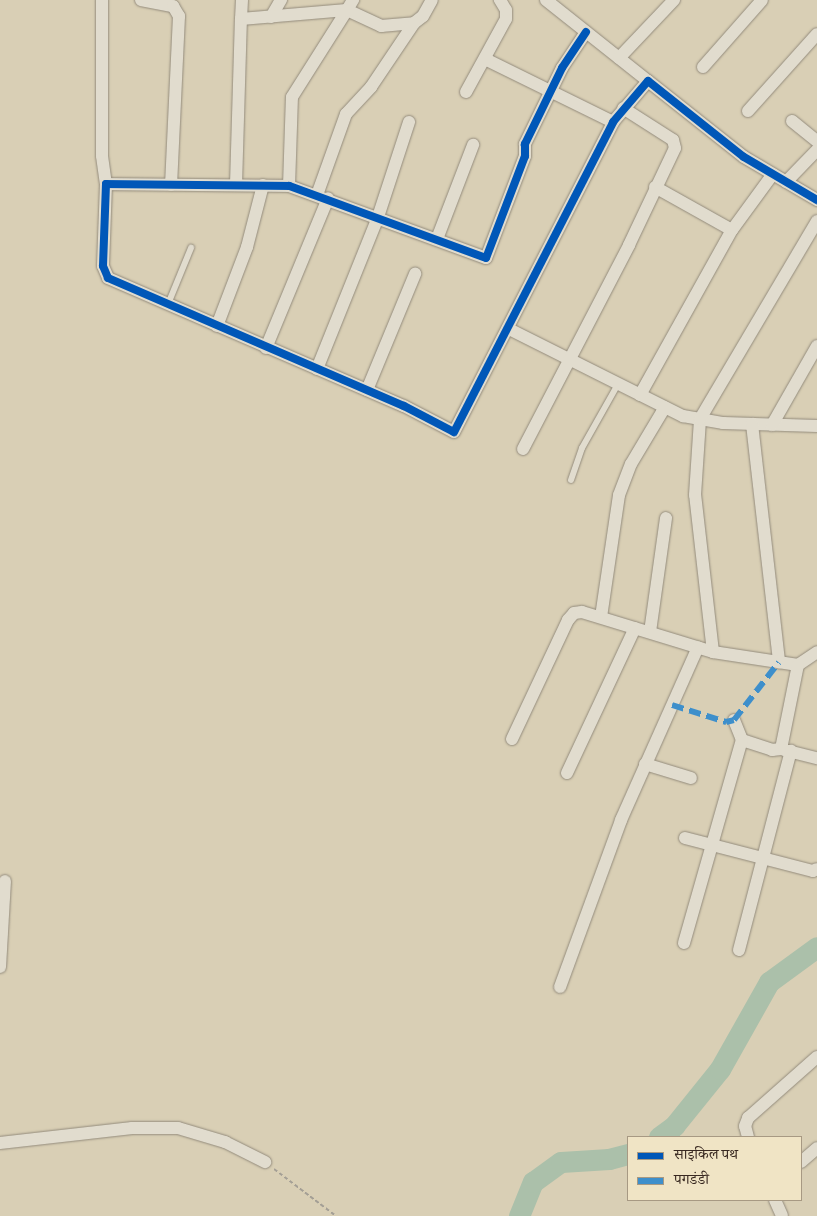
<!DOCTYPE html>
<meta charset="utf-8">
<style>
body{margin:0}
#map{position:relative;width:817px;height:1216px;overflow:hidden;background:#d9cfb5;font-family:Alegreya,"Noto Serif Devanagari",serif}
div>[style]{position:absolute}
.river>*{height:21px;margin:-10.5px;padding:0 10.5px;transform-origin:10.5px;border-radius:10.5px;background:#abc0aa}
.path>*{height:2px;margin-top:-1px;transform-origin:0;background:repeating-linear-gradient(90deg,#a49f95 0 4px,transparent 0 6.5px)}
.roads{filter:drop-shadow(0 0 1px #938b7c) drop-shadow(0 0 1px #938b7c)}
.lane>*{height:6px;margin:-3px;padding:0 3px;transform-origin:3px;border-radius:3px;background:#e1dcce}
.street>*{height:12px;margin:-6px;padding:0 6px;transform-origin:6px;border-radius:6px;background:#e1dcce}
.quiet>*{height:6px;margin-top:-3px;transform-origin:0;background:repeating-linear-gradient(90deg,#3e8fcb 0 12px,transparent 0 18px)}
.cycleway>*{height:8px;margin:-4px;padding:0 4px;transform-origin:4px;border-radius:4px;background:#0057b8}
span{translate:-50% -50%;white-space:nowrap;text-align:center;line-height:1.15;-webkit-text-stroke:5px #f0e4c5;paint-order:stroke}
.legend{position:absolute;left:627px;top:1136px;width:175px;height:65px;box-sizing:border-box;background:#f0e4c5;border:1px solid #a79983;margin:0;padding:6px 9px;list-style:none;font-size:15px;color:#392921}
.legend li{display:flex;align-items:center;gap:10px;height:25px}
.legend b{width:25px;border:1px solid #a79983}
</style>
<div id="map">
<div class="river">
<i style="left:659px;top:1137px;width:19px;rotate:-36deg"></i>
<i style="left:674px;top:1126px;width:73px;rotate:-51.1deg"></i>
<i style="left:720px;top:1069px;width:100px;rotate:-60.6deg"></i>
<i style="left:769px;top:982px;width:59px;rotate:-36.1deg"></i>
<i style="left:519px;top:1216px;width:37px;rotate:-68deg"></i>
<i style="left:533px;top:1182px;width:34px;rotate:-36deg"></i>
<i style="left:561px;top:1162px;width:48px;rotate:-3.6deg"></i>
<i style="left:609px;top:1159px;width:20px;rotate:-15deg"></i>
</div>
<div class="path">
<i style="left:274px;top:1169px;width:78px;rotate:37.2deg"></i>
</div>
<div class="roads">
<div class="lane">
<i style="left:168px;top:304px;width:61px;rotate:-67.7deg"></i>
<i style="left:571px;top:480px;width:34px;rotate:-71deg"></i>
<i style="left:582px;top:448px;width:73px;rotate:-60.6deg"></i>
</div>
<div class="street">
<i style="left:102px;top:0;width:156px;rotate:90deg"></i>
<i style="left:102px;top:156px;width:28px;rotate:82deg"></i>
<i style="left:141px;top:0;width:33px;rotate:11deg"></i>
<i style="left:173px;top:6px;width:12px;rotate:59deg"></i>
<i style="left:179px;top:16px;width:169px;rotate:92.7deg"></i>
<i style="left:546px;top:0;width:130px;rotate:38.5deg"></i>
<i style="left:271px;top:17px;width:20px;rotate:-60deg"></i>
<i style="left:241px;top:19px;width:19px;rotate:-87deg"></i>
<i style="left:586px;top:32px;width:43px;rotate:123.7deg"></i>
<i style="left:562px;top:68px;width:85px;rotate:116deg"></i>
<i style="left:525px;top:144px;width:12px;rotate:90deg"></i>
<i style="left:525px;top:156px;width:109px;rotate:110.9deg"></i>
<i style="left:486px;top:258px;width:210px;rotate:-159.9deg"></i>
<i style="left:289px;top:186px;width:183px;rotate:-179.4deg"></i>
<i style="left:106px;top:184px;width:82px;rotate:92.1deg"></i>
<i style="left:103px;top:266px;width:13px;rotate:67deg"></i>
<i style="left:108px;top:278px;width:322px;rotate:23.4deg"></i>
<i style="left:404px;top:406px;width:56px;rotate:27.5deg"></i>
<i style="left:454px;top:432px;width:348px;rotate:-62.8deg"></i>
<i style="left:613px;top:122px;width:54px;rotate:-49.5deg"></i>
<i style="left:648px;top:81px;width:122px;rotate:38.4deg"></i>
<i style="left:744px;top:157px;width:85px;rotate:30.5deg"></i>
<i style="left:619px;top:58px;width:80px;rotate:-46.5deg"></i>
<i style="left:485px;top:59px;width:143px;rotate:26.2deg"></i>
<i style="left:703px;top:67px;width:89px;rotate:-48.6deg"></i>
<i style="left:466px;top:92px;width:83px;rotate:-61.3deg"></i>
<i style="left:506px;top:19px;width:9px;rotate:-90deg"></i>
<i style="left:506px;top:10px;width:12px;rotate:-121deg"></i>
<i style="left:748px;top:111px;width:103px;rotate:-48.1deg"></i>
<i style="left:792px;top:121px;width:32px;rotate:39deg"></i>
<i style="left:786px;top:182px;width:45px;rotate:-45.9deg"></i>
<i style="left:236px;top:185px;width:166px;rotate:-88.3deg"></i>
<i style="left:241px;top:19px;width:106px;rotate:-4.9deg"></i>
<i style="left:347px;top:10px;width:12px;rotate:-59deg"></i>
<i style="left:289px;top:186px;width:89px;rotate:-88.1deg"></i>
<i style="left:292px;top:97px;width:103px;rotate:-57.7deg"></i>
<i style="left:347px;top:10px;width:38px;rotate:25deg"></i>
<i style="left:381px;top:26px;width:33px;rotate:-5deg"></i>
<i style="left:414px;top:23px;width:11px;rotate:-38deg"></i>
<i style="left:423px;top:16px;width:18px;rotate:-61deg"></i>
<i style="left:655px;top:187px;width:88px;rotate:29.2deg"></i>
<i style="left:317px;top:195px;width:86px;rotate:-70.3deg"></i>
<i style="left:346px;top:114px;width:37px;rotate:-47deg"></i>
<i style="left:371px;top:87px;width:77px;rotate:-56.1deg"></i>
<i style="left:437px;top:239px;width:101px;rotate:-69deg"></i>
<i style="left:217px;top:326px;width:85px;rotate:-69.2deg"></i>
<i style="left:247px;top:247px;width:64px;rotate:-75.5deg"></i>
<i style="left:509px;top:329px;width:195px;rotate:26.6deg"></i>
<i style="left:683px;top:416px;width:41px;rotate:9.9deg"></i>
<i style="left:723px;top:423px;width:94px;rotate:1.8deg"></i>
<i style="left:266px;top:348px;width:162px;rotate:-67.5deg"></i>
<i style="left:317px;top:369px;width:164px;rotate:-68.1deg"></i>
<i style="left:378px;top:217px;width:100px;rotate:-71.9deg"></i>
<i style="left:367px;top:390px;width:126px;rotate:-67.5deg"></i>
<i style="left:640px;top:395px;width:189px;rotate:-60.9deg"></i>
<i style="left:732px;top:230px;width:69px;rotate:-53.8deg"></i>
<i style="left:752px;top:424px;width:240px;rotate:83.5deg"></i>
<i style="left:772px;top:425px;width:91px;rotate:-60.3deg"></i>
<i style="left:523px;top:449px;width:230px;rotate:-62.5deg"></i>
<i style="left:629px;top:245px;width:107px;rotate:-64.6deg"></i>
<i style="left:675px;top:148px;width:8px;rotate:-104deg"></i>
<i style="left:673px;top:140px;width:59px;rotate:-147.4deg"></i>
<i style="left:601px;top:617px;width:123px;rotate:-81.6deg"></i>
<i style="left:619px;top:495px;width:33px;rotate:-69deg"></i>
<i style="left:631px;top:464px;width:66px;rotate:-59.2deg"></i>
<i style="left:650px;top:632px;width:115px;rotate:-82deg"></i>
<i style="left:713px;top:652px;width:86px;rotate:8.7deg"></i>
<i style="left:798px;top:665px;width:23px;rotate:-34deg"></i>
<i style="left:734px;top:720px;width:22px;rotate:68deg"></i>
<i style="left:742px;top:740px;width:32px;rotate:18deg"></i>
<i style="left:772px;top:750px;width:9px;rotate:-6deg"></i>
<i style="left:781px;top:749px;width:86px;rotate:-78.6deg"></i>
<i style="left:512px;top:739px;width:132px;rotate:-64.8deg"></i>
<i style="left:568px;top:620px;width:9px;rotate:-49deg"></i>
<i style="left:574px;top:613px;width:8px;rotate:-7deg"></i>
<i style="left:582px;top:612px;width:137px;rotate:17deg"></i>
<i style="left:713px;top:652px;width:158px;rotate:-96.5deg"></i>
<i style="left:695px;top:495px;width:76px;rotate:-86.2deg"></i>
<i style="left:700px;top:419px;width:230px;rotate:-59.4deg"></i>
<i style="left:784px;top:750px;width:34px;rotate:14deg"></i>
<i style="left:645px;top:764px;width:48px;rotate:16.9deg"></i>
<i style="left:567px;top:773px;width:160px;rotate:-64.9deg"></i>
<i style="left:685px;top:838px;width:132px;rotate:14.5deg"></i>
<i style="left:813px;top:871px;width:4px;rotate:-27deg"></i>
<i style="left:684px;top:943px;width:211px;rotate:-74.1deg"></i>
<i style="left:739px;top:950px;width:206px;rotate:-75.4deg"></i>
<i style="left:0;top:967px;width:86px;rotate:-86.7deg"></i>
<i style="left:560px;top:987px;width:178px;rotate:-69.9deg"></i>
<i style="left:621px;top:820px;width:189px;rotate:-66deg"></i>
<i style="left:748px;top:1137px;width:11px;rotate:-105deg"></i>
<i style="left:745px;top:1126px;width:9px;rotate:-69deg"></i>
<i style="left:748px;top:1118px;width:92px;rotate:-41.5deg"></i>
<i style="left:0;top:1143px;width:133px;rotate:-6.5deg"></i>
<i style="left:132px;top:1128px;width:46px"></i>
<i style="left:178px;top:1128px;width:49px;rotate:16.6deg"></i>
<i style="left:225px;top:1142px;width:45px;rotate:26.6deg"></i>
<i style="left:801px;top:1162px;width:21px;rotate:-41deg"></i>
<i style="left:775px;top:1200px;width:17px;rotate:66deg"></i>
</div>
</div>
<div class="quiet">
<i style="left:672px;top:705px;width:57px;rotate:17.5deg"></i>
<i style="left:726px;top:722px;width:8px;rotate:-14deg"></i>
<i style="left:734px;top:720px;width:73px;rotate:-52.2deg"></i>
</div>
<div class="cycleway">
<i style="left:586px;top:32px;width:43px;rotate:123.7deg"></i>
<i style="left:562px;top:68px;width:85px;rotate:116deg"></i>
<i style="left:525px;top:144px;width:12px;rotate:90deg"></i>
<i style="left:525px;top:156px;width:109px;rotate:110.9deg"></i>
<i style="left:486px;top:258px;width:210px;rotate:-159.9deg"></i>
<i style="left:289px;top:186px;width:183px;rotate:-179.4deg"></i>
<i style="left:106px;top:184px;width:82px;rotate:92.1deg"></i>
<i style="left:103px;top:266px;width:13px;rotate:67deg"></i>
<i style="left:108px;top:278px;width:322px;rotate:23.4deg"></i>
<i style="left:404px;top:406px;width:56px;rotate:27.5deg"></i>
<i style="left:454px;top:432px;width:348px;rotate:-62.8deg"></i>
<i style="left:613px;top:122px;width:54px;rotate:-49.5deg"></i>
<i style="left:648px;top:81px;width:122px;rotate:38.4deg"></i>
<i style="left:744px;top:157px;width:85px;rotate:30.5deg"></i>
</div>
<ul class="legend">
<li><b style="height:6px;background:#0057b8"></b>साइकिल पथ</li>
<li><b style="height:6px;background:#3e8fcb"></b>पगडंडी</li>
</ul>
</div>
